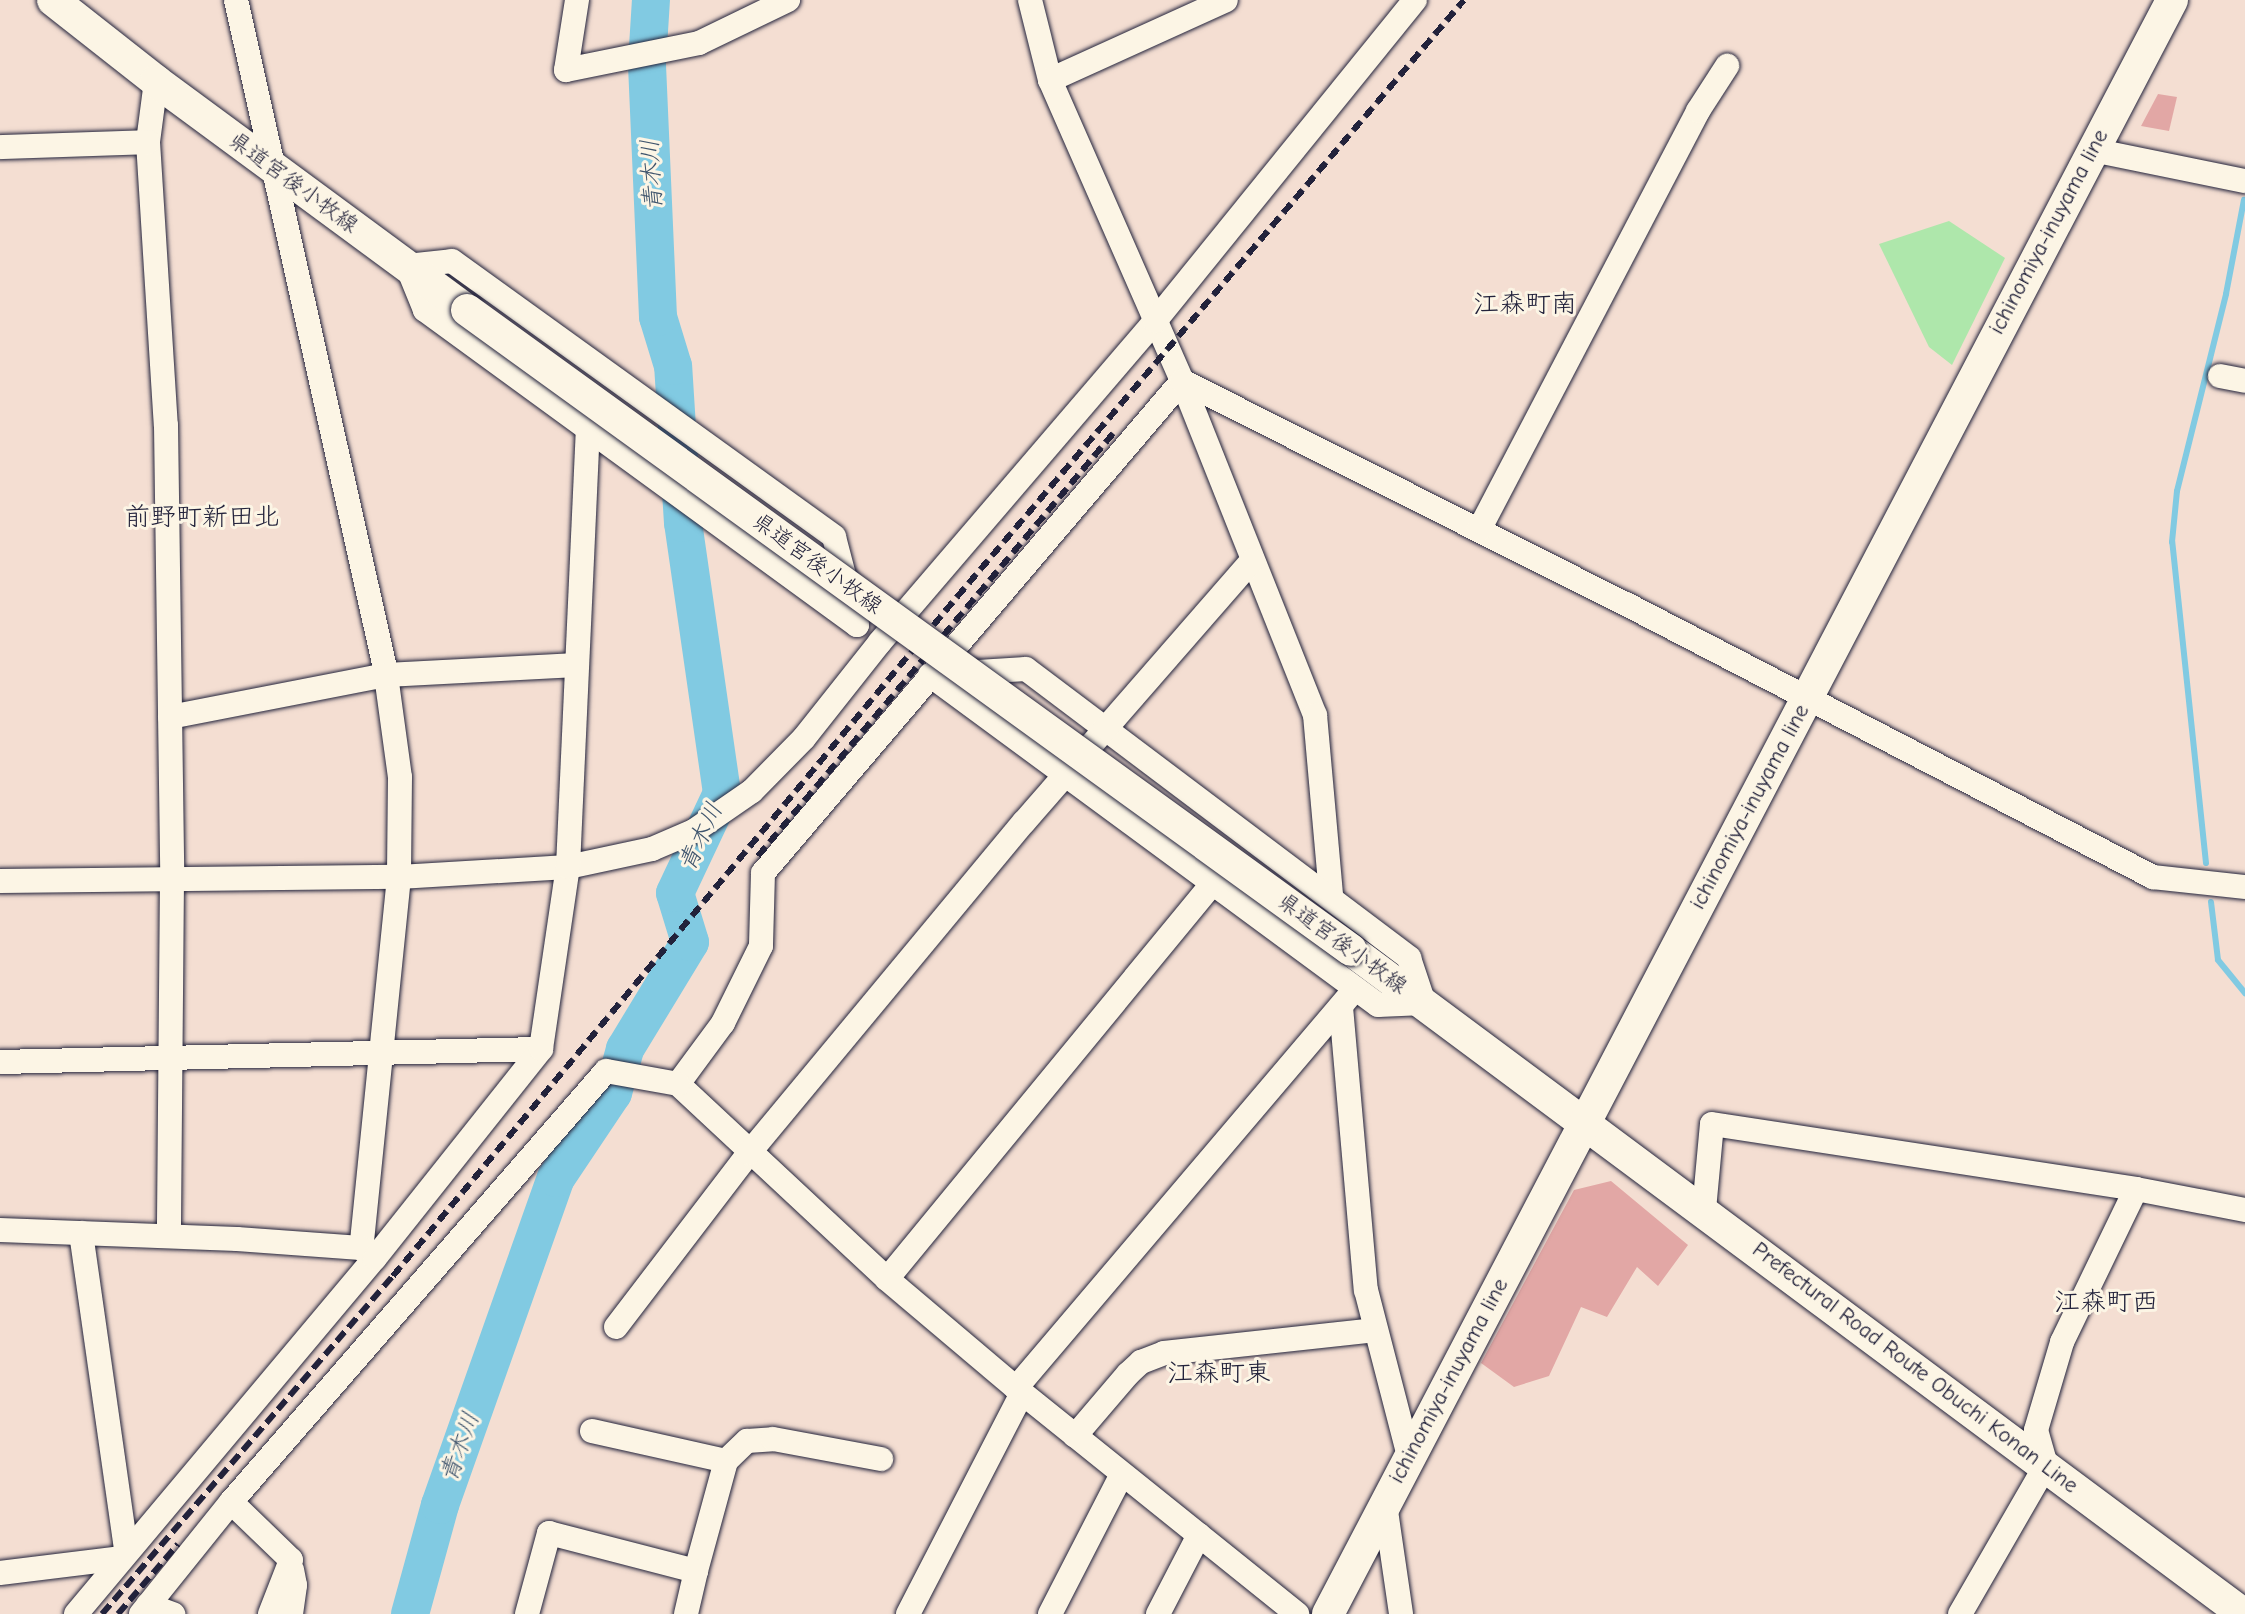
<!DOCTYPE html>
<meta charset="utf-8">
<style>
body{margin:0}
#map{position:relative;width:2245px;height:1614px;overflow:hidden;background:#f4ded2;font-family:"Comic Neue","Klee One",sans-serif}
div>[style]{position:absolute}
.green>*{inset:0;background:#aee7ab}
.stream>*{height:6px;margin:-3px;padding:0 3px;transform-origin:3px;border-radius:3px;background:#81cae2}
.river>*{height:38px;margin:-19px;padding:0 19px;transform-origin:19px;border-radius:19px;background:#81cae2}
.building>*{inset:0;background:#e2a7a5}
.roads{filter:drop-shadow(0 0 2px #22223b) drop-shadow(0 0 2px #22223b)}
.minor>*{height:24px;margin:-12px;padding:0 12px;transform-origin:12px;border-radius:12px;background:#fcf5e5}
.major>*{height:32px;margin:-16px;padding:0 16px;transform-origin:16px;border-radius:16px;background:#fcf5e5}
.rail>*{height:6px;margin-top:-3px;transform-origin:0;background:repeating-linear-gradient(90deg,#22223b 0 12px,transparent 0 18px)}
.bridges{filter:drop-shadow(0 0 2px #22223b) drop-shadow(0 0 2px #22223b)}
.major-bridge>*{height:32px;margin:-16px;padding:0 16px;transform-origin:16px;border-radius:16px;background:#fcf5e5}
span{translate:-50% -50%;white-space:nowrap;text-align:center;line-height:1.15;-webkit-text-stroke:6px #fcf5e5;paint-order:stroke}
.street-label{font-size:22px;color:#22223b}
.water-label{font-size:24px;color:#3e546d;font-style:italic}
.quarter-label{font-size:26px;color:#22223b}
</style>
<div id="map">
<div class="green">
<i style="clip-path:polygon(1949px 221px,2005px 258px,1952px 365px,1929px 347px,1879px 244px)"></i>
</div>
<div class="stream">
<i style="left:2206px;top:863px;width:323px;rotate:-96deg"></i>
<i style="left:2172px;top:542px;width:51px;rotate:-84.4deg"></i>
<i style="left:2177px;top:491px;width:203px;rotate:-76deg"></i>
<i style="left:2226px;top:294px;width:96px;rotate:-79.2deg"></i>
<i style="left:2211px;top:902px;width:58px;rotate:83.1deg"></i>
<i style="left:2218px;top:960px;width:43px;rotate:50.7deg"></i>
</div>
<div class="river">
<i style="left:410px;top:1614px;width:113px;rotate:-74.6deg"></i>
<i style="left:440px;top:1505px;width:347px;rotate:-70.5deg"></i>
<i style="left:556px;top:1178px;width:102px;rotate:-56.2deg"></i>
<i style="left:613px;top:1093px;width:46px;rotate:-74.7deg"></i>
<i style="left:625px;top:1049px;width:125px;rotate:-58.7deg"></i>
<i style="left:690px;top:942px;width:51px;rotate:-107deg"></i>
<i style="left:675px;top:893px;width:110px;rotate:-64.8deg"></i>
<i style="left:722px;top:793px;width:273px;rotate:-98.2deg"></i>
<i style="left:683px;top:523px;width:157px;rotate:-93.6deg"></i>
<i style="left:673px;top:366px;width:51px;rotate:-107deg"></i>
<i style="left:658px;top:317px;width:254px;rotate:-92.5deg"></i>
<i style="left:647px;top:63px;width:63px;rotate:-86.4deg"></i>
</div>
<div class="building">
<i style="clip-path:polygon(2158px 94px,2177px 97px,2169px 131px,2141px 126px)"></i>
<i style="clip-path:polygon(1611px 1181px,1688px 1245px,1658px 1286px,1637px 1267px,1607px 1317px,1581px 1307px,1549px 1376px,1514px 1387px,1481px 1363px,1574px 1190px)"></i>
</div>
<div class="roads">
<div class="minor">
<i style="left:236px;top:0;width:684px;rotate:77.43deg"></i>
<i style="left:385px;top:668px;width:110px;rotate:82.2deg"></i>
<i style="left:400px;top:777px;width:100px;rotate:90.6deg"></i>
<i style="left:399px;top:877px;width:373px;rotate:95.8deg"></i>
<i style="left:577px;top:0;width:71px;rotate:98.9deg"></i>
<i style="left:566px;top:70px;width:136px;rotate:-11.5deg"></i>
<i style="left:699px;top:43px;width:99px;rotate:-25.8deg"></i>
<i style="left:1030px;top:0;width:82px;rotate:76deg"></i>
<i style="left:1050px;top:80px;width:329px;rotate:66.3deg"></i>
<i style="left:1182px;top:381px;width:360px;rotate:68.3deg"></i>
<i style="left:1315px;top:715px;width:182px;rotate:84.9deg"></i>
<i style="left:1050px;top:80px;width:193px;rotate:-24.4deg"></i>
<i style="left:156px;top:81px;width:62px;rotate:97.5deg"></i>
<i style="left:148px;top:142px;width:284px;rotate:86.4deg"></i>
<i style="left:166px;top:425px;width:454px;rotate:89.2deg"></i>
<i style="left:172px;top:879px;width:357px;rotate:90.5deg"></i>
<i style="left:0;top:147px;width:148px;rotate:-1.9deg"></i>
<i style="left:2092px;top:150px;width:156px;rotate:11.5deg"></i>
<i style="left:452px;top:261px;width:471px;rotate:35.8deg"></i>
<i style="left:834px;top:537px;width:91px;rotate:75.4deg"></i>
<i style="left:857px;top:625px;width:535px;rotate:-143.9deg"></i>
<i style="left:425px;top:310px;width:48px;rotate:-112.2deg"></i>
<i style="left:407px;top:266px;width:45px;rotate:-6.3deg"></i>
<i style="left:2220px;top:376px;width:25px;rotate:11deg"></i>
<i style="left:1182px;top:381px;width:646px;rotate:130.42deg"></i>
<i style="left:763px;top:873px;width:73px;rotate:91.6deg"></i>
<i style="left:761px;top:946px;width:86px;rotate:116.3deg"></i>
<i style="left:723px;top:1023px;width:76px;rotate:126.4deg"></i>
<i style="left:678px;top:1084px;width:286px;rotate:43deg"></i>
<i style="left:887px;top:1279px;width:169px;rotate:40.2deg"></i>
<i style="left:1016px;top:1388px;width:361px;rotate:38.8deg"></i>
<i style="left:1182px;top:381px;width:497px;rotate:26.7deg"></i>
<i style="left:1626px;top:604px;width:594px;rotate:27.39deg"></i>
<i style="left:2153px;top:877px;width:93px;rotate:6.2deg"></i>
<i style="left:1479px;top:530px;width:473px;rotate:-62.4deg"></i>
<i style="left:1698px;top:111px;width:54px;rotate:-57.2deg"></i>
<i style="left:1026px;top:669px;width:480px;rotate:37deg"></i>
<i style="left:1409px;top:958px;width:47px;rotate:71.6deg"></i>
<i style="left:1424px;top:1003px;width:46px;rotate:177.5deg"></i>
<i style="left:1378px;top:1005px;width:556px;rotate:-143.62deg"></i>
<i style="left:930px;top:675px;width:96px;rotate:-3.6deg"></i>
<i style="left:170px;top:717px;width:220px;rotate:-11deg"></i>
<i style="left:386px;top:675px;width:191px;rotate:-3deg"></i>
<i style="left:0;top:881px;width:399px;rotate:-0.6deg"></i>
<i style="left:399px;top:877px;width:169px;rotate:-3.4deg"></i>
<i style="left:568px;top:867px;width:86px;rotate:-12.1deg"></i>
<i style="left:652px;top:849px;width:46px;rotate:-23.2deg"></i>
<i style="left:694px;top:831px;width:70px;rotate:-34.6deg"></i>
<i style="left:752px;top:791px;width:74px;rotate:-45.5deg"></i>
<i style="left:804px;top:738px;width:122px;rotate:-51.6deg"></i>
<i style="left:880px;top:642px;width:423px;rotate:-49.4deg"></i>
<i style="left:1155px;top:321px;width:413px;rotate:-51deg"></i>
<i style="left:1341px;top:1007px;width:284px;rotate:85deg"></i>
<i style="left:1366px;top:1290px;width:171px;rotate:75.5deg"></i>
<i style="left:0;top:1062px;width:541px;rotate:-1.38deg"></i>
<i style="left:1704px;top:1210px;width:86px;rotate:-84.7deg"></i>
<i style="left:1712px;top:1124px;width:429px;rotate:8.7deg"></i>
<i style="left:2136px;top:1189px;width:111px;rotate:10.9deg"></i>
<i style="left:0;top:1230px;width:237px;rotate:2.2deg"></i>
<i style="left:237px;top:1239px;width:124px;rotate:4.2deg"></i>
<i style="left:361px;top:1248px;width:15px;rotate:37deg"></i>
<i style="left:81px;top:1233px;width:321px;rotate:81.9deg"></i>
<i style="left:887px;top:1279px;width:512px;rotate:-50.55deg"></i>
<i style="left:616px;top:1327px;width:219px;rotate:-52.6deg"></i>
<i style="left:749px;top:1153px;width:430px;rotate:-50.3deg"></i>
<i style="left:1024px;top:822px;width:347px;rotate:-48.9deg"></i>
<i style="left:1016px;top:1388px;width:524px;rotate:-49.65deg"></i>
<i style="left:592px;top:1431px;width:137px;rotate:12.6deg"></i>
<i style="left:726px;top:1461px;width:114px;rotate:105.3deg"></i>
<i style="left:1075px;top:1436px;width:82px;rotate:-49.5deg"></i>
<i style="left:1128px;top:1374px;width:18px;rotate:-43deg"></i>
<i style="left:1141px;top:1362px;width:25px;rotate:-21deg"></i>
<i style="left:1164px;top:1353px;width:213px;rotate:-6.2deg"></i>
<i style="left:726px;top:1461px;width:29px;rotate:-44deg"></i>
<i style="left:747px;top:1441px;width:26px;rotate:-4deg"></i>
<i style="left:773px;top:1439px;width:110px;rotate:10.5deg"></i>
<i style="left:231px;top:1502px;width:571px;rotate:-48.97deg"></i>
<i style="left:606px;top:1071px;width:73px;rotate:10.2deg"></i>
<i style="left:1385px;top:1504px;width:111px;rotate:81.7deg"></i>
<i style="left:0;top:1573px;width:123px;rotate:-7deg"></i>
<i style="left:148px;top:1605px;width:27px;rotate:20deg"></i>
<i style="left:76px;top:1614px;width:465px;rotate:-50deg"></i>
<i style="left:375px;top:1258px;width:267px;rotate:-51.5deg"></i>
<i style="left:541px;top:1049px;width:184px;rotate:-81.6deg"></i>
<i style="left:568px;top:867px;width:438px;rotate:-87.4deg"></i>
<i style="left:141px;top:1614px;width:144px;rotate:-51.2deg"></i>
<i style="left:231px;top:1502px;width:83px;rotate:44deg"></i>
<i style="left:291px;top:1560px;width:58px;rotate:111.3deg"></i>
<i style="left:291px;top:1614px;width:29px;rotate:-82deg"></i>
<i style="left:295px;top:1585px;width:15px;rotate:-101deg"></i>
<i style="left:527px;top:1614px;width:84px;rotate:-74.8deg"></i>
<i style="left:549px;top:1533px;width:152px;rotate:14.5deg"></i>
<i style="left:696px;top:1571px;width:44px;rotate:103.1deg"></i>
<i style="left:908px;top:1614px;width:249px;rotate:-62.7deg"></i>
<i style="left:1050px;top:1614px;width:157px;rotate:-62.8deg"></i>
<i style="left:1158px;top:1614px;width:89px;rotate:-62.6deg"></i>
<i style="left:1960px;top:1614px;width:172px;rotate:-60deg"></i>
<i style="left:2046px;top:1465px;width:36px;rotate:-106deg"></i>
<i style="left:2036px;top:1430px;width:92px;rotate:-73.5deg"></i>
<i style="left:2062px;top:1342px;width:170px;rotate:-64.2deg"></i>
</div>
<div class="major">
<i style="left:53px;top:0;width:131px;rotate:38.2deg"></i>
<i style="left:156px;top:81px;width:386px;rotate:36.4deg"></i>
<i style="left:1351px;top:950px;width:1112px;rotate:36.66deg"></i>
<i style="left:1328px;top:1614px;width:1821px;rotate:-62.39deg"></i>
</div>
</div>
<div class="rail">
<i style="left:758px;top:856px;width:556px;rotate:-49.96deg"></i>
<i style="left:102px;top:1614px;width:446px;rotate:-49.3deg"></i>
<i style="left:393px;top:1276px;width:883px;rotate:-50.29deg"></i>
<i style="left:957px;top:597px;width:783px;rotate:-49.66deg"></i>
<i style="left:118px;top:1614px;width:92px;rotate:-49.4deg"></i>
</div>
<div class="bridges">
<div class="major-bridge">
<i style="left:467px;top:310px;width:1091px;rotate:35.9deg"></i>
</div>
</div>
<div class="street-label">
<span style="left:293px;top:183px;rotate:36deg">県道宮後小牧線</span>
<span style="left:2049px;top:232px;rotate:-62deg">ichinomiya-inuyama line</span>
<span style="left:817px;top:564px;rotate:36deg">県道宮後小牧線</span>
<span style="left:1750px;top:807px;rotate:-62deg">ichinomiya-inuyama line</span>
<span style="left:1342px;top:944px;rotate:36deg">県道宮後小牧線</span>
<span style="left:1915px;top:1368px;rotate:37deg">Prefectural Road Route Obuchi Konan Line</span>
<span style="left:1449px;top:1381px;rotate:-62deg">ichinomiya-inuyama line</span>
</div>
<div class="water-label">
<span style="left:652px;top:175px;rotate:-93deg">青木川</span>
<span style="left:701px;top:837px;rotate:-65deg">青木川</span>
<span style="left:460px;top:1447px;rotate:-70deg">青木川</span>
</div>
<div class="quarter-label">
<span style="left:1525px;top:305px">江森町南</span>
<span style="left:202px;top:518px">前野町新田北</span>
<span style="left:2106px;top:1303px">江森町西</span>
<span style="left:1219px;top:1374px">江森町東</span>
</div>
</div>
